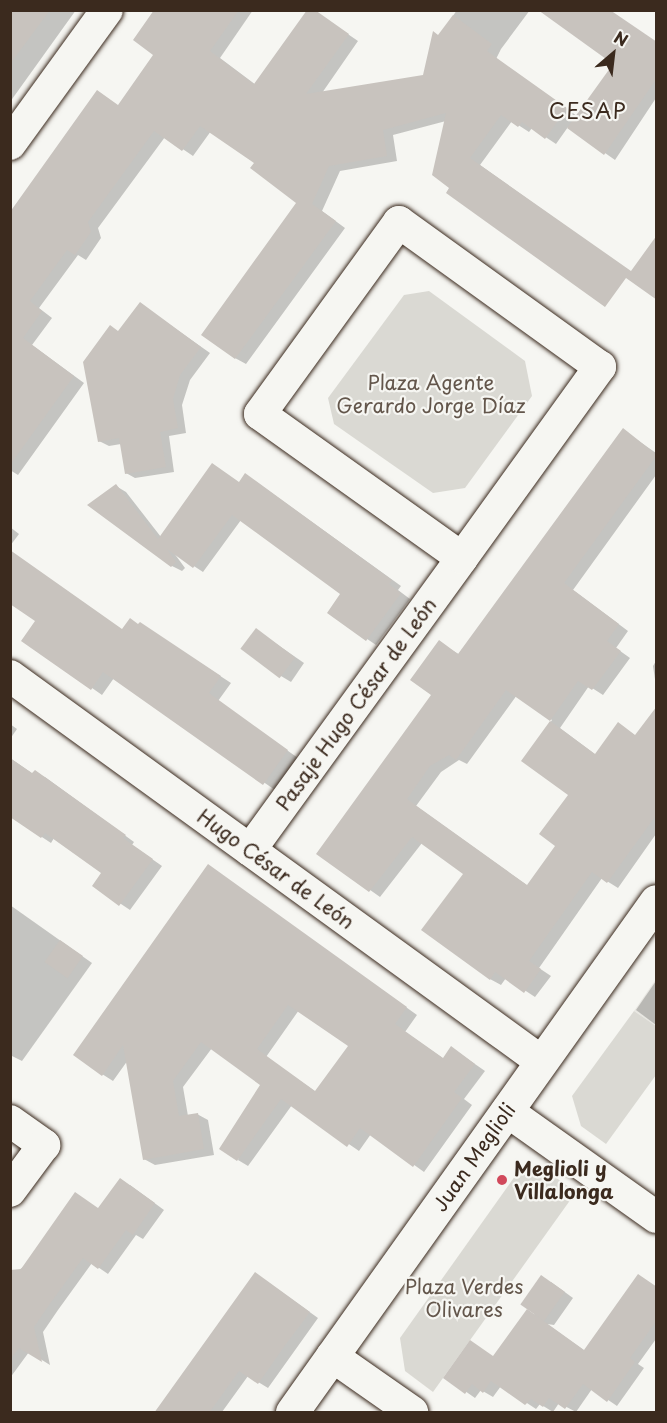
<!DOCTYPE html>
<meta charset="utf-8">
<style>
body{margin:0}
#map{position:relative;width:667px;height:1423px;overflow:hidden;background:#f6f6f2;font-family:"Playpen Sans",sans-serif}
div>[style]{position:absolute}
.built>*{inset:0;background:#e8e7e2}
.green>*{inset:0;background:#dad9d3}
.shadow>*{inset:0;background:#0003}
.building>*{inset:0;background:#c8c3be;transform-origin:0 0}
.roads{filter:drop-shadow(0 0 2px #3b2a1e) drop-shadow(0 0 2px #3b2a1e)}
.street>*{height:32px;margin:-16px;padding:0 16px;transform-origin:16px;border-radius:16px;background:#f6f6f2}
.secondary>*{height:33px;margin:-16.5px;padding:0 16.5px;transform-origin:16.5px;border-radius:16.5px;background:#f6f6f2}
.dots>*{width:16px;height:16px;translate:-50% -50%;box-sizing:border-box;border:3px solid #f6f6f2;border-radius:50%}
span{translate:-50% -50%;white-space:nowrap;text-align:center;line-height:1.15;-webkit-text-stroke:4.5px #f6f6f2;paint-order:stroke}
.park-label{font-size:20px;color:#63564b}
.street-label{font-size:20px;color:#3b2a1e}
.poi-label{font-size:20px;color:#3b2a1e;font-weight:700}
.left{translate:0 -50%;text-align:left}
.neighbourhood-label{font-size:21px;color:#3b2a1e;letter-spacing:1.5px}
.frame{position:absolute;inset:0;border:12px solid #3b2a1e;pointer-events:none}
.north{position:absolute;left:583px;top:24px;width:60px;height:60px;-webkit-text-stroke:4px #f6f6f2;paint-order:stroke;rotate:28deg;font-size:16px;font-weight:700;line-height:24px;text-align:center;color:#3b2a1e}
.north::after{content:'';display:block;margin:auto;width:21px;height:27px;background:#3b2a1e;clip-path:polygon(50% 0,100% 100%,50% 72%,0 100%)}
</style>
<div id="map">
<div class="built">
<i style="clip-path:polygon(656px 979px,656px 1026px,634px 1011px)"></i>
</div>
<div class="green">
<i style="clip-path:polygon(429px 291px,525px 361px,532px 396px,465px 488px,433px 493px,334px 424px,328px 398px,404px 295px)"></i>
<i style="clip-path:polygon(634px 1011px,656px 1026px,656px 1075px,606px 1144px,581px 1126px,572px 1096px)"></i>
<i style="clip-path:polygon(518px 1172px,548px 1172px,576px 1192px,433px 1392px,405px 1371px,400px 1338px)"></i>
</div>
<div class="shadow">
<i style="clip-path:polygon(10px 10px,76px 10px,10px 102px)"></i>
<i style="clip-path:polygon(156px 10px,253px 10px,220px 58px,256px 85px,320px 15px,358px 41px,322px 93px,424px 76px,439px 36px,457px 10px,530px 10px,501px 49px,496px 59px,577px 116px,656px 45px,656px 98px,615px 160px,568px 127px,556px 144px,532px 128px,529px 132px,512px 121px,480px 165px,599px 250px,451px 187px,446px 121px,393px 135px,397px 161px,340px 171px,322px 211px,345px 228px,246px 364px,235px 358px,298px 203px,256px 163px,211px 131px,193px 156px,165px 137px,98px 228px,101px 238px,86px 260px,78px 255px,39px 308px,52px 318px,32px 345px,84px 383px,18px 475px,10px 470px,10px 256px,155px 55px)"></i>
<i style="clip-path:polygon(149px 310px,210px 353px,190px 380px,182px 405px,186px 433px,169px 436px,174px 472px,135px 478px,126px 473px,121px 444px,109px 446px,99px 441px,119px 332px)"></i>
<i style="clip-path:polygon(evenodd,623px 430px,656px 453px,656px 475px,573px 590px,628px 631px,616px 648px,630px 658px,603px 695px,589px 686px,560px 728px,596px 755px,618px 724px,636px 736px,656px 708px,656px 834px,618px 888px,602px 878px,539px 968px,551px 976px,535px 997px,506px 978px,501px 985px,490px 979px,465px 873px,422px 843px,380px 897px,318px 853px,433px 695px,439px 642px,460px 655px,623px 430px,517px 695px,552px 720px,524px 760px,570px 795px,557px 845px,528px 886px,416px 806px,441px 772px,459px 760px,467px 764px,517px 695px)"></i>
<i style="clip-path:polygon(255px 481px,401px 586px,398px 590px,410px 599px,376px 645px,329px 613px,343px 593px,241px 520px,203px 572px,174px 553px,185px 568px,182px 571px,172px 566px,116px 486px,126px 492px,161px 537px,240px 484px)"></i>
<i style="clip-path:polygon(10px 527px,19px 534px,10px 546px)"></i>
<i style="clip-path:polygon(139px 625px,150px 630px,231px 683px,218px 701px,298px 758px,275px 790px,114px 678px,102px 695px,24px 640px,123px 630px)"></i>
<i style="clip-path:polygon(265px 636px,304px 663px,291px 682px,281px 676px)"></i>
<i style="clip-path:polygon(656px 661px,656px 686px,653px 666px)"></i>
<i style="clip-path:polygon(10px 724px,17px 729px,10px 739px)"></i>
<i style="clip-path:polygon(10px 758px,33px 774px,45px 777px,134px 842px,132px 845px,162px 866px,130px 910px,94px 886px,103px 873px,54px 838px,51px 843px,10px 816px)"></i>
<i style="clip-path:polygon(evenodd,209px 866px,417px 1015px,405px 1032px,444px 1059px,452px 1048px,485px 1071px,464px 1099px,472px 1105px,424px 1172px,371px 1134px,359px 1151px,292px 1105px,248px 1166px,238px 1160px,262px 1085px,212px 1048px,183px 1087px,188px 1116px,197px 1114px,208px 1120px,214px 1155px,155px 1165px,144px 1159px,128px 1060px,113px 1081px,102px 1074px,209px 866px,299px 1010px,350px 1046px,316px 1092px,266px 1057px,299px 1010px)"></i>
<i style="clip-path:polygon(10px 905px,92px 963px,22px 1061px,10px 1055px)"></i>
<i style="clip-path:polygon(656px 981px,656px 1025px,636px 1010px)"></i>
<i style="clip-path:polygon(130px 1185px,164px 1210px,143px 1239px,136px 1235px,108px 1274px,92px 1263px,58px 1310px,43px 1332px,50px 1365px,29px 1352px,10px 1378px,10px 1277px)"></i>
<i style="clip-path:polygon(265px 1280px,318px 1318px,268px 1388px,248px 1376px,222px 1412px,155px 1412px)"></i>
<i style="clip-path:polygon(551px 1282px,573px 1298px,554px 1325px,547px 1324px,585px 1351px,656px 1288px,656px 1339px,638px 1364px,644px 1368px,617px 1406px,592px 1389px,576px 1412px,559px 1403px,553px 1412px,540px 1404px,536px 1409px,501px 1386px,493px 1397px,481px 1390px,475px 1398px,445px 1377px,494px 1357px,534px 1315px)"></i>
</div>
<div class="building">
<i style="clip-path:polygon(10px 10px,50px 10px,10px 64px)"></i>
<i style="clip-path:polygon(154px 10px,239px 10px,210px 51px,254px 84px,307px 10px,315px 10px,349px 34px,306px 94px,423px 75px,433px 31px,438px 35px,453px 15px,492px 44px,487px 51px,567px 108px,545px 139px,522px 122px,518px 127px,501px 115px,470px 158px,631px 271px,657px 235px,657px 300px,626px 278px,605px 307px,446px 193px,449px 188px,432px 175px,446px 113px,383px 130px,387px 156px,329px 166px,312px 204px,336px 221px,235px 359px,201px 335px,296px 203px,250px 168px,254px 163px,200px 126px,182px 151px,154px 131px,88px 222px,91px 232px,75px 255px,67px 250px,30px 301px,42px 311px,23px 338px,74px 376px,10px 465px,10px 212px,97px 90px,118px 105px,153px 55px,133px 40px)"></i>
<i style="clip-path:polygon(538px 10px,610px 10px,657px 42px,657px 78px,604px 155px,567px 128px,613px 64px)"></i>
<i style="clip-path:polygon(140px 302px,201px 347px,180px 375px,173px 399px,178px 428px,160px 432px,166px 467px,125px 474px,119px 438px,98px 442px,83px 362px,110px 325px,118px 331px)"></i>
<i style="clip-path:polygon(evenodd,623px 428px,657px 455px,564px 583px,619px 624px,607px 641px,621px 651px,592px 690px,578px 681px,550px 721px,595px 754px,618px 722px,635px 735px,657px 706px,657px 814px,607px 883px,592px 872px,529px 961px,541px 969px,524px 993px,495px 972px,490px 980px,421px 930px,463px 874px,412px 837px,369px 892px,316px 854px,431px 695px,410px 680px,439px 640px,458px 654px,623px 428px,506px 690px,550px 721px,521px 761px,568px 795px,539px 834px,555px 846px,527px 885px,407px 799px,430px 766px,449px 755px,456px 760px,506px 690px)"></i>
<i style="clip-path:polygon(212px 463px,239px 482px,245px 473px,392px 580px,389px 584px,401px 593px,366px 641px,327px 613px,340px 594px,232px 515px,193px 568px,167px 549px,176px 562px,171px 567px,87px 505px,116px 484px,158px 539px)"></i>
<i style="clip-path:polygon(10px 550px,122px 629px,130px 618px,138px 624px,140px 622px,221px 676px,209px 693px,288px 750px,263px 785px,103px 672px,91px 690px,21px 641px,35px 621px,10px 604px)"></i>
<i style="left:256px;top:628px;width:49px;height:26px;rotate:37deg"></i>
<i style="clip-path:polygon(10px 758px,32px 773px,35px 770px,126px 835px,123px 838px,153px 859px,119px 906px,92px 886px,101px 873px,45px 833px,41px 838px,10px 817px)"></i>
<i style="clip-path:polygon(evenodd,208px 864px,407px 1007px,395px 1024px,443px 1058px,451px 1046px,475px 1064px,454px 1092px,462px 1098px,413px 1167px,360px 1128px,347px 1147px,281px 1099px,237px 1161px,219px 1149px,260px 1085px,201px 1042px,173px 1081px,179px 1116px,198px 1113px,204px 1149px,143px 1160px,123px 1045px,102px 1076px,73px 1055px,208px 864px,288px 1005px,348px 1046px,315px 1091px,257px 1049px,288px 1005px)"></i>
<i style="left:60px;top:940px;width:28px;height:27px;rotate:35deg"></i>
<i style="clip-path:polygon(120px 1178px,155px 1203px,133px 1235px,126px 1230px,98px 1269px,83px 1258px,49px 1305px,34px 1327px,42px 1362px,19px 1348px,10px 1360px,10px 1270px,21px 1269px,75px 1192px,98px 1208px)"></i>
<i style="clip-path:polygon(255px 1272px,310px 1312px,286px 1344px,258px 1384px,239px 1371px,209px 1413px,154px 1413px)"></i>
<i style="clip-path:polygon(638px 1274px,657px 1287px,657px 1320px,630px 1358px,635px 1362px,607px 1402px,583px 1384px,565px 1409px,549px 1398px,543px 1407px,531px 1399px,525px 1405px,491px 1381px,483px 1393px,472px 1384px,465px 1394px,443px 1378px,470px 1340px,493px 1356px,527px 1309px,584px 1350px)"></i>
<i style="left:541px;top:1275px;width:29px;height:36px;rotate:35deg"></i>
</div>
<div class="roads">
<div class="street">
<i style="left:10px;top:144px;width:165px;rotate:-54.1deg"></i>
<i style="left:10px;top:676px;width:657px;rotate:35.96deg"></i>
<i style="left:250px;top:850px;width:361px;rotate:-54deg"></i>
<i style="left:462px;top:558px;width:236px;rotate:-54.2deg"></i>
<i style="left:600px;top:367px;width:248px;rotate:-144.2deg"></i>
<i style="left:399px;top:222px;width:237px;rotate:125.9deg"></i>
<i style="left:260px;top:414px;width:248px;rotate:35.5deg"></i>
<i style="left:507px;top:1111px;width:183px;rotate:35.4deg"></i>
<i style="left:10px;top:1121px;width:42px;rotate:35.2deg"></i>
<i style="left:44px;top:1145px;width:57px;rotate:126.5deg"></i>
<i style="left:332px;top:1356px;width:98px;rotate:35deg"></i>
</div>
<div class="secondary">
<i style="left:292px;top:1412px;width:627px;rotate:-54.54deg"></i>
</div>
</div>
<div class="dots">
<i style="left:502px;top:1180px;background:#d1495b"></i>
</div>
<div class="park-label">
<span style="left:431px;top:394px">Plaza Agente<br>Gerardo Jorge Díaz</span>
<span style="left:464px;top:1298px">Plaza Verdes<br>Olivares</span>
</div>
<div class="street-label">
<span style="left:356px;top:704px;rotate:-54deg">Pasaje Hugo César de León</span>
<span style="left:276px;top:869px;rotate:36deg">Hugo César de León</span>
<span style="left:474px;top:1157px;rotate:-55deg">Juan Meglioli</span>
</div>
<div class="poi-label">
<span class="left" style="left:514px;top:1180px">Meglioli y<br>Villalonga</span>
</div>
<div class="neighbourhood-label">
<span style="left:588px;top:110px">CESAP</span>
</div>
<div class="frame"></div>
<div class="north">N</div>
</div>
